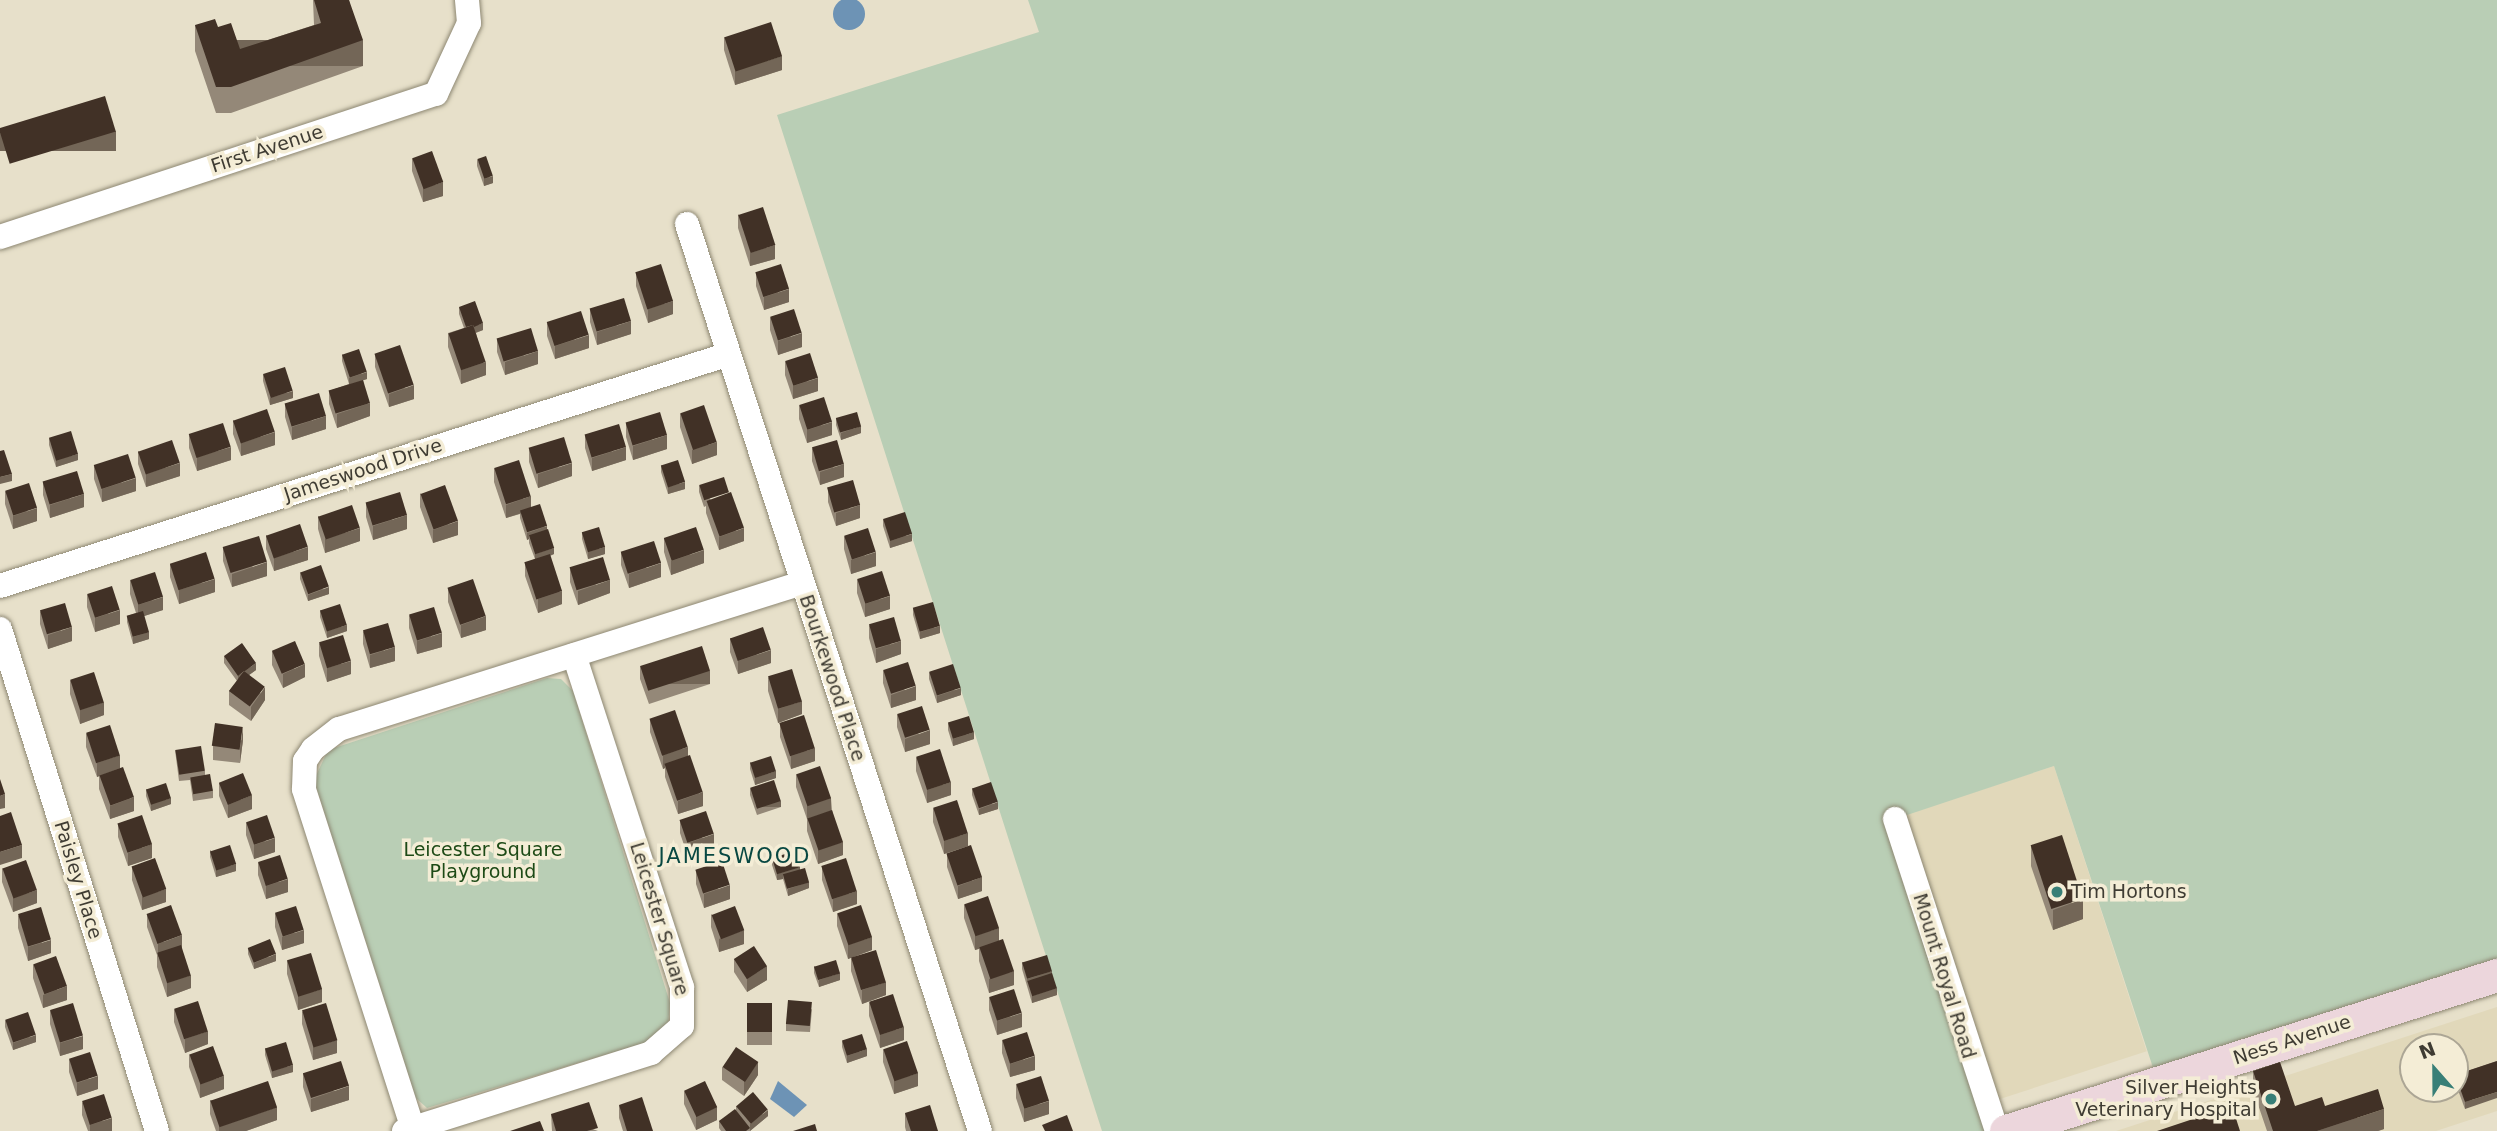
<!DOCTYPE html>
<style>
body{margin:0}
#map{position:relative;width:2497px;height:1131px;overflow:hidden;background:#e7e0ca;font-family:"DejaVu Sans",sans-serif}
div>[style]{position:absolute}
.built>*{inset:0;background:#e1d8ba;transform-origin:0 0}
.green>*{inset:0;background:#b9ceb5}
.water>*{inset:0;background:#6d93b5}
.round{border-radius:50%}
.roads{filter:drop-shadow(0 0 2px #8d8772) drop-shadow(0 0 2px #8d8772)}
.minor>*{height:24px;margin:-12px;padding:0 12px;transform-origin:12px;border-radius:12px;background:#fff}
.secondary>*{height:33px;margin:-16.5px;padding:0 16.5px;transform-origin:16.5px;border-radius:16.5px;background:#ecd6dc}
.wall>*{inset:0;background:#948878;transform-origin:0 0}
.shaded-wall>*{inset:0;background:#736657;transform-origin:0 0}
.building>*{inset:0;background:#413126;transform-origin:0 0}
.dots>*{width:19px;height:19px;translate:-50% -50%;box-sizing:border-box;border:4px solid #f4edd6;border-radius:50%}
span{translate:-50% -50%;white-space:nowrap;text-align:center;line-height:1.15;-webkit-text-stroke:7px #f4edd6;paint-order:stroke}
.street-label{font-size:19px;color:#3f3c33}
.park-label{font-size:19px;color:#1d4a16}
.poi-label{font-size:19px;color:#3f3c33}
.left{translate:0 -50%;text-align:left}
.right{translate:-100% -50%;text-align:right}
.neighbourhood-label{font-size:21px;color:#084842;letter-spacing:2px}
.north{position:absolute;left:2399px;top:1033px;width:70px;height:70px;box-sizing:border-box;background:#f4edd6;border:2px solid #aca695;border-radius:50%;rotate:339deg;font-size:19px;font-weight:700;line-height:28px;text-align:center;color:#3f3c33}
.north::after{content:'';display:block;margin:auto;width:24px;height:32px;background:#387f77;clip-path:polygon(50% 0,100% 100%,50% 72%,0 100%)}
</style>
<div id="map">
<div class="built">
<i style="left:2054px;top:766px;width:300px;height:168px;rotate:72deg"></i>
<i style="clip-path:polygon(evenodd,2497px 1007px,2497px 1111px,2436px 1131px,2116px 1131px,2497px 1007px,2413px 1047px,2455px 1047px,2455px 1089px,2413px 1089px,2413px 1047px)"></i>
</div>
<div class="green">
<i style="clip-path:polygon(1028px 0,2497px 0,2497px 975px,2158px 1083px,2054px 766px,1895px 819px,1997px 1131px,1102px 1131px,777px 115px,1039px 32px)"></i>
<i style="clip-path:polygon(547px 678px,561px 679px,573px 691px,670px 1003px,668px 1025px,648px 1042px,427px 1108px,416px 1098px,314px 780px,328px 750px)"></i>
</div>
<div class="water">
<i class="round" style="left:833px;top:-2px;width:32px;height:32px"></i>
<i style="clip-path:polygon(778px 1081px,807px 1105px,794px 1117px,770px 1099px)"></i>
</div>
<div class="roads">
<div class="minor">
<i style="left:687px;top:224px;width:953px;rotate:72.1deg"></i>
<i style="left:0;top:237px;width:459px;rotate:-18.2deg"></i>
<i style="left:436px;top:94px;width:78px;rotate:-65.1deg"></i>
<i style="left:469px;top:23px;width:23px;rotate:-95deg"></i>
<i style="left:0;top:586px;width:762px;rotate:-17.65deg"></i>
<i style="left:0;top:629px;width:526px;rotate:72.63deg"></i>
<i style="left:1895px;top:819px;width:328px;rotate:71.9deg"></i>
<i style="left:413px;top:1129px;width:357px;rotate:-107.8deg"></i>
<i style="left:304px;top:789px;width:28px;rotate:-88deg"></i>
<i style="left:305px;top:761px;width:14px;rotate:-56deg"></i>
<i style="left:313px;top:749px;width:33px;rotate:-38deg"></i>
<i style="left:339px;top:729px;width:485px;rotate:-17.5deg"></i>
<i style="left:404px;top:1131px;width:259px;rotate:-17.5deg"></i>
<i style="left:651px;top:1053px;width:41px;rotate:-41.1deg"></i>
<i style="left:682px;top:1026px;width:39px;rotate:-90deg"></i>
<i style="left:682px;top:987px;width:349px;rotate:-108deg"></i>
</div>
<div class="secondary">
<i style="left:2006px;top:1131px;width:515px;rotate:-17.63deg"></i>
</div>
</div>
<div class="wall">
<i style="clip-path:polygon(313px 0,349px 0,363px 66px,231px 113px,216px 113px,195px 51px,195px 25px,218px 27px,240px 49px,314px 25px)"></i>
<i style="clip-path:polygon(724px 37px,782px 70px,735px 85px,724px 50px)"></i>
<i style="clip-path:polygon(412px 158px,443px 196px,423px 202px,412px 171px)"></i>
<i style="clip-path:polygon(477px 159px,493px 183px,484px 186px,477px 166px)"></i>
<i style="clip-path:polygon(738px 214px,775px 259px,750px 266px,738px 228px)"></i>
<i style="clip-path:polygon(636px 273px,673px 314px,648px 323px,636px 286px)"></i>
<i style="clip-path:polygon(756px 273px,789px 302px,764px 310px,756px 286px)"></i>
<i style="clip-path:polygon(459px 307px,483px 330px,476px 333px,486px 375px,461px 384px,448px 347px,448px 333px,464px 328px,459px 314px)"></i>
<i style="clip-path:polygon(590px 309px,631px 334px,597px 345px,590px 322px)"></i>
<i style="clip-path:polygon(770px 317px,802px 347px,778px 355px,770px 330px)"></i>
<i style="clip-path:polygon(547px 323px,589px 348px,555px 359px,547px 336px)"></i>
<i style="clip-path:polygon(497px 339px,538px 364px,505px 375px,497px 352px)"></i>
<i style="clip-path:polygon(342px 354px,367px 379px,363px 380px,370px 416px,337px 428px,329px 404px,329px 391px,349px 384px,342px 361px)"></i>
<i style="clip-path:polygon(375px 354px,414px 399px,389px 407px,375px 367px)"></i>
<i style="clip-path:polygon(785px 361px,818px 391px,793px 399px,785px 375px)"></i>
<i style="clip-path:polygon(263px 374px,293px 398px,270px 405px,263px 381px)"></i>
<i style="clip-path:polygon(285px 404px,326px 429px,292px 440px,285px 417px)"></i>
<i style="clip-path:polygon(799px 405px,832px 435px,807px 443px,799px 419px)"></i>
<i style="clip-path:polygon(680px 413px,717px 455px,692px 464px,680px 427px)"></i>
<i style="clip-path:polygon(836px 418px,861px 433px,841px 440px,836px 425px)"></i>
<i style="clip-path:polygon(233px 420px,275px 445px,241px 456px,233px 434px)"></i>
<i style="clip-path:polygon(626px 423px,667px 449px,633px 460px,626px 437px)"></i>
<i style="clip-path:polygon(189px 435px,231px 460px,197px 471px,189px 448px)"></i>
<i style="clip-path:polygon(585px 435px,626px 460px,592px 471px,585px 448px)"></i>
<i style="clip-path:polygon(49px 438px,78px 460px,56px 467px,49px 445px)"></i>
<i style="clip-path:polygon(812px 448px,844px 477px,820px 485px,812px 461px)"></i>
<i style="clip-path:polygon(529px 449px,572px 476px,538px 488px,529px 462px)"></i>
<i style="clip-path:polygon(138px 451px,180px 476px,146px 487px,138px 464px)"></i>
<i style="clip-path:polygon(661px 465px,685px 489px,668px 494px,661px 472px)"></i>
<i style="clip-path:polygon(94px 466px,136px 491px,102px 502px,94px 479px)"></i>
<i style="clip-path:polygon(494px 468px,531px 507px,547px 530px,554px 554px,550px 556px,562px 604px,538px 613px,525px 576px,525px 563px,535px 559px,529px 543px,529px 539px,527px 540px,520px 518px,520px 514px,506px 518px,494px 482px)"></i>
<i style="clip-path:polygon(43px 482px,84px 507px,50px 518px,43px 495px)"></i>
<i style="clip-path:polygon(699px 485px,744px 541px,719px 550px,706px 513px,706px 506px,704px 507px,699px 492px)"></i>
<i style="clip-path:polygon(828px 489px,860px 518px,836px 526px,828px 502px)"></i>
<i style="clip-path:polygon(5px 491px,37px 521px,13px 529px,5px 504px)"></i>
<i style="clip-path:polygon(420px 493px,458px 535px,433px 543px,420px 507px)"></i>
<i style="clip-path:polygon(366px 503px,407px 529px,373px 540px,366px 517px)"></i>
<i style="clip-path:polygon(318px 516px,360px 541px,325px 553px,318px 529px)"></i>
<i style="clip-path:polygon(883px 519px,912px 541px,890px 548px,883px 526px)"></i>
<i style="clip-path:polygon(582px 532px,605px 554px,588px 559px,582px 539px)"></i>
<i style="clip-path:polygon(266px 535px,308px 560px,274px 571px,266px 549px)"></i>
<i style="clip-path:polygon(844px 536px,876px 566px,851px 574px,844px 549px)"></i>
<i style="clip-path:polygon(664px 538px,704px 563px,671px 575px,664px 552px)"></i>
<i style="clip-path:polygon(223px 547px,267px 576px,232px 587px,223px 561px)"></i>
<i style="clip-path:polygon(621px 552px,661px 577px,629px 588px,621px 565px)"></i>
<i style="clip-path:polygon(170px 564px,215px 592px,179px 604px,170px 577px)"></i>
<i style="clip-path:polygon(570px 569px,610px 593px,578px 605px,570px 582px)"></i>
<i style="clip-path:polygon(300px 572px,329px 594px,308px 601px,300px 579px)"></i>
<i style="clip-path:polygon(857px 579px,890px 609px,865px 617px,857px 593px)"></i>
<i style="clip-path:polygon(130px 580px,163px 610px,144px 616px,149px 639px,133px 644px,127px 622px,127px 616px,136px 613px,130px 594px)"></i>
<i style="clip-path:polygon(448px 588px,486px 630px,461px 638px,448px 602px)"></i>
<i style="clip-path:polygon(87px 594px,120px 624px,95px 632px,87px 607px)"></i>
<i style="clip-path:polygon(913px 608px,940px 633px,920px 639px,913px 615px)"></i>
<i style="clip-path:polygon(320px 610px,347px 631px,327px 638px,320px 617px)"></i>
<i style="clip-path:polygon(40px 611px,72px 641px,48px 649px,40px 624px)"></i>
<i style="clip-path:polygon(409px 615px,442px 647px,417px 654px,409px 628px)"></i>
<i style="clip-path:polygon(869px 625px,901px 654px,876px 663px,869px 638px)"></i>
<i style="clip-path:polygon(363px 631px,395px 661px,370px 668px,363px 644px)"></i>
<i style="clip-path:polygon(730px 638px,771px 663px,738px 674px,730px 652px)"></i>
<i style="clip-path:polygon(319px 643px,351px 674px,327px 682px,319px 656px)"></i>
<i style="clip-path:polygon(272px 651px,305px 677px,283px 688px,272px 665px)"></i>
<i style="clip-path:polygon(224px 656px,256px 670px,249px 675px,265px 700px,251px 721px,229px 705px,229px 691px,237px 681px,224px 663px)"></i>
<i style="clip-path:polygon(640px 666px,710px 684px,649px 704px,640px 679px)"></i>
<i style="clip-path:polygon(883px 670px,916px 700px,891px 708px,883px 683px)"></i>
<i style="clip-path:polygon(929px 672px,961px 695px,937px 703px,929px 679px)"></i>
<i style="clip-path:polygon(768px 677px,802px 714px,778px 723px,768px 691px)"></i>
<i style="clip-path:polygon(70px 680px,104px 715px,80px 724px,70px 694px)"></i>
<i style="clip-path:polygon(897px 714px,930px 744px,905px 752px,897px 727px)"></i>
<i style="clip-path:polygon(650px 719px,688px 756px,703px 806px,678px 814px,665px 777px,665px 768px,663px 769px,650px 732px)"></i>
<i style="clip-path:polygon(948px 723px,974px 739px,953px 746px,948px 730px)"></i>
<i style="clip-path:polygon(780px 724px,815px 761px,791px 769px,780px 737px)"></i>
<i style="clip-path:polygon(86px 733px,120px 768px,134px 811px,110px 819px,99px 789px,99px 776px,97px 777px,86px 747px)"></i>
<i style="clip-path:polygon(243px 740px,240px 763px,213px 760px,213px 746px)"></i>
<i style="clip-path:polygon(175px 750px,205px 771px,205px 775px,213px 791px,213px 798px,193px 801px,190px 780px,179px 781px)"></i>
<i style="clip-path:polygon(916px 757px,951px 795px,927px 803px,916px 771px)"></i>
<i style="clip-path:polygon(750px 762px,776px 778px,755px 785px,750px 769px)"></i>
<i style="clip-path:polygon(796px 774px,831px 798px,832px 810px,843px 855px,818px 864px,807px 831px,807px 819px,796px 787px)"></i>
<i style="clip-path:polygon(219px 783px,252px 809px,228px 818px,219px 796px)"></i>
<i style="clip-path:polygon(750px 788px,781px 807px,757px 815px,750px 795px)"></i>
<i style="clip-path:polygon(972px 788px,998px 809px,979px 815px,972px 795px)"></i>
<i style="clip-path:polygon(146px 789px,171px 804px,151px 811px,146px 796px)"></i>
<i style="clip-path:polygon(933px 808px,968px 846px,944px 854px,933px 822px)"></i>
<i style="clip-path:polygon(680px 820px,714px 848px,688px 857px,680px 833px)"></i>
<i style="clip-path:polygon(246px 822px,275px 852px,254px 859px,246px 835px)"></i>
<i style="clip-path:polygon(118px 824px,152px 858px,128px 866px,118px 837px)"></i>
<i style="clip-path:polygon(2031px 846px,2083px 919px,2053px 930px,2031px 866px)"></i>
<i style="clip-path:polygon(210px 850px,236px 871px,216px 877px,210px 857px)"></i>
<i style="clip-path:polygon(947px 854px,982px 891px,958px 899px,947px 867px)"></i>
<i style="clip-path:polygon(772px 858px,800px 869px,809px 888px,788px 896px,783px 879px,777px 880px,772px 865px)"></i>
<i style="clip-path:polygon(258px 862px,288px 892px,266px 899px,258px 875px)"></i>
<i style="clip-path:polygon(132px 867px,166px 902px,142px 910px,132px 880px)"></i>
<i style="clip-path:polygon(822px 867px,857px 904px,833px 912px,822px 880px)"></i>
<i style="clip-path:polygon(2px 868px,37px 903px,13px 912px,2px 882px)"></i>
<i style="clip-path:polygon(696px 870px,730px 899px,704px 908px,696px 884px)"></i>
<i style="clip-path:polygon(964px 904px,999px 940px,1014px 985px,989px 993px,979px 961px,979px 949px,975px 950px,964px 918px)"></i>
<i style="clip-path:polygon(275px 913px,304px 943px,282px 950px,275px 927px)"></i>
<i style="clip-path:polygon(837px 913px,872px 950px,848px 959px,837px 926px)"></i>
<i style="clip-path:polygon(147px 914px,191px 988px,167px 997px,157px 967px,157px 955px,147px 927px)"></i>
<i style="clip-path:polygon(711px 914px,744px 944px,719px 952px,711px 927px)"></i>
<i style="clip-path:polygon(18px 915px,51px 953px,28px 961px,18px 928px)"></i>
<i style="clip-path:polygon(248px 948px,276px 961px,254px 969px,248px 954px)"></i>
<i style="clip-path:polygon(851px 958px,886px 995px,862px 1004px,851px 971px)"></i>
<i style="clip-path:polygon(734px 959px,767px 980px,747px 992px,734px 972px)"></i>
<i style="clip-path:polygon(287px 960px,322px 1002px,298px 1010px,287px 974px)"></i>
<i style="clip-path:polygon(1022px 962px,1052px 973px,1057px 995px,1032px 1003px,1022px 969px)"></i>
<i style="clip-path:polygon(33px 964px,67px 1000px,43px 1008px,33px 978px)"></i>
<i style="clip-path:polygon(814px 966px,840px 980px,819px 987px,814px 973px)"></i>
<i style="clip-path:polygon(989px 997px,1022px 1027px,997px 1035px,989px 1010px)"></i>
<i style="clip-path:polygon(869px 1002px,904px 1040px,880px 1048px,869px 1016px)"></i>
<i style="left:747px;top:1003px;width:25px;height:42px"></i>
<i style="clip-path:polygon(174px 1009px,208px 1044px,185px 1053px,174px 1022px)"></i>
<i style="clip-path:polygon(812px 1009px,810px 1032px,786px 1031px,786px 1024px)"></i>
<i style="clip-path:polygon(50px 1010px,83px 1049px,60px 1056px,50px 1024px)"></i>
<i style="clip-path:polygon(302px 1011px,337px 1053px,313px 1060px,302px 1024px)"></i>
<i style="clip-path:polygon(5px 1020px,36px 1042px,13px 1050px,5px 1027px)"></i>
<i style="clip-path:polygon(1002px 1040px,1035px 1070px,1010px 1077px,1002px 1053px)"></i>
<i style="clip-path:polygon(842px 1041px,867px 1056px,847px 1063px,842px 1047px)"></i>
<i style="clip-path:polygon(265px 1048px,293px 1072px,272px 1078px,265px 1055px)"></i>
<i style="clip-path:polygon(883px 1049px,918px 1086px,894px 1094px,883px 1062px)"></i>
<i style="clip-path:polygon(189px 1054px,224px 1089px,200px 1098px,189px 1067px)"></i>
<i style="clip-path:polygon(69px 1059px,98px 1089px,77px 1096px,69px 1072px)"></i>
<i style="clip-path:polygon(2497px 1061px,2465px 1109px,2455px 1082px,2455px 1075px)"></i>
<i style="clip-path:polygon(722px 1067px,758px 1075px,744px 1096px,722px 1080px)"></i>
<i style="clip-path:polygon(2253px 1071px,2295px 1106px,2325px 1106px,2384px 1129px,2378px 1131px,2267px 1131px,2253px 1090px)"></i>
<i style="clip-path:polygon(303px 1073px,349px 1100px,311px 1112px,303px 1087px)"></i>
<i style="clip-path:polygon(1016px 1084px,1049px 1114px,1024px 1122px,1016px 1098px)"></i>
<i style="clip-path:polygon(684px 1091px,717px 1120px,696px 1130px,684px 1104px)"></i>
<i style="clip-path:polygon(210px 1100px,277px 1120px,246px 1131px,216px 1131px,210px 1114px)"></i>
<i style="clip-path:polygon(82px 1102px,112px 1131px,88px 1131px,82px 1115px)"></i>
<i style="clip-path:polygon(619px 1105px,653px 1131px,623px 1131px,619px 1118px)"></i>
<i style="clip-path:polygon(736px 1106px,768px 1116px,750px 1131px,721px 1131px,719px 1128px,719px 1121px,736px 1110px)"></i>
<i style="clip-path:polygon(905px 1113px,938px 1131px,906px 1131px,905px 1127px)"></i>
<i style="clip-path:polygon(551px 1114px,598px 1131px,552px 1131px)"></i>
</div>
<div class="shaded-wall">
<i style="left:363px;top:40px;width:26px;height:140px;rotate:90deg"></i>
<i style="clip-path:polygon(782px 56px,782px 70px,735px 85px,735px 71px)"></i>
<i style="left:116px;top:131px;width:20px;height:122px;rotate:90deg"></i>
<i style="clip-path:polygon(493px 176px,493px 183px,484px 186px,484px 179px)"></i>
<i style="clip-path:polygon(443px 182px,443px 196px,423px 202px,423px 189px)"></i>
<i style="clip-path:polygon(775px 245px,775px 259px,750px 266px,750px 253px)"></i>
<i style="clip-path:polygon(789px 289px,789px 302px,764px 310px,764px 297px)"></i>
<i style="clip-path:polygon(673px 301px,673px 314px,648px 323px,648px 309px)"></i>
<i style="clip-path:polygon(631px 321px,631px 334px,597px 345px,597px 332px)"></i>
<i style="clip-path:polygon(483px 323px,483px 330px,466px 336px,466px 329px)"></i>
<i style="clip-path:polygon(802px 333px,802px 347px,778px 355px,778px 341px)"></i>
<i style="clip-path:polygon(589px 335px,589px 348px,555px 359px,555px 346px)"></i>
<i style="clip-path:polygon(538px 351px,538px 364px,505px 375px,505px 362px)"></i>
<i style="clip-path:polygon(486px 362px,486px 375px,461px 384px,461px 370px)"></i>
<i style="clip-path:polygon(367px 372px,367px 379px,349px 385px,349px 378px)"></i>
<i style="clip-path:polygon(818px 378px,818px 391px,793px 399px,793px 386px)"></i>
<i style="clip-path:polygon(414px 385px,414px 399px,389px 407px,389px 394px)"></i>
<i style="clip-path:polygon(293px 391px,293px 398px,270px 405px,270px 398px)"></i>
<i style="clip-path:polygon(370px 403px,370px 416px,337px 428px,337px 414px)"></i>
<i style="clip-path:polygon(326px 416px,326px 429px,292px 440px,292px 427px)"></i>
<i style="clip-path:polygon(832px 422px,832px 435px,807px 443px,807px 430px)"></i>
<i style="clip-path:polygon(861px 426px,861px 433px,841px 440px,841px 433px)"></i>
<i style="clip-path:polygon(275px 432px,275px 445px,241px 456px,241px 443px)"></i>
<i style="clip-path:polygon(667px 435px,667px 449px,633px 460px,633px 446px)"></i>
<i style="clip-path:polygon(717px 442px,717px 455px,692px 464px,692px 450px)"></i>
<i style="clip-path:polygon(231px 447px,231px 460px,197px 471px,197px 457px)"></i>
<i style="clip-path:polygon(626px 447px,626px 460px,592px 471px,592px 458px)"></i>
<i style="clip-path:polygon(78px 454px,78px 460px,56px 467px,56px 460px)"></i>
<i style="clip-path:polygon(180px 463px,180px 476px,146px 487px,146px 474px)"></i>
<i style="clip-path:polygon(572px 463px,572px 476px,538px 488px,538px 474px)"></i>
<i style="clip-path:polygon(844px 464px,844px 477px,820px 485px,820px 472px)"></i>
<i style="clip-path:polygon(12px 474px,12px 481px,0 484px,0 477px)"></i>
<i style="clip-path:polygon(136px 478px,136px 491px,102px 502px,102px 489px)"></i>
<i style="clip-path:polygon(685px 482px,685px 489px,668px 494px,668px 487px)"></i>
<i style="clip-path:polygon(84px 494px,84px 507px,50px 518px,50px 505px)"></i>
<i style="clip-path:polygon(531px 496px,531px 510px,506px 518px,506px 505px)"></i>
<i style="clip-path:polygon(860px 505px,860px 518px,836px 526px,836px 513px)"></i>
<i style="clip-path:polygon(37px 508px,37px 521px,13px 529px,13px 516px)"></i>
<i style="clip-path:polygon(407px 515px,407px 529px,373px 540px,373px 526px)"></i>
<i style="clip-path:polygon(458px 521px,458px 535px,433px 543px,433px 530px)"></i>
<i style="clip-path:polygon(547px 526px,547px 533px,529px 536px,529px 539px,527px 540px,527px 533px)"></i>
<i style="clip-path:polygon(360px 528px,360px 541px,325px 553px,325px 539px)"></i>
<i style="clip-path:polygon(744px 528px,744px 541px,719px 550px,719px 537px)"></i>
<i style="clip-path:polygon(912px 534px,912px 541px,890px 548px,890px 541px)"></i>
<i style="clip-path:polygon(308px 547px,308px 560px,274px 571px,274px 558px)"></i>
<i style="clip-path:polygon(605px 547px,605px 554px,588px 559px,588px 552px)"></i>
<i style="clip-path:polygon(554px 548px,554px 554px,535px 561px,535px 554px)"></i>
<i style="clip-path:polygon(704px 550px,704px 563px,671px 575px,671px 561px)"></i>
<i style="clip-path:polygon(876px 552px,876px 566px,851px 574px,851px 560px)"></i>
<i style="clip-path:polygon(267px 562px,267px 576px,232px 587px,232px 574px)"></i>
<i style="clip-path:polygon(661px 563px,661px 577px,629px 588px,629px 574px)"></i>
<i style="clip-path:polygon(215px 579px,215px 592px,179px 604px,179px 590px)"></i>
<i style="clip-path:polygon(610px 580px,610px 593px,578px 605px,578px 591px)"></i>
<i style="clip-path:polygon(329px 587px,329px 594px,308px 601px,308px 595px)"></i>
<i style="clip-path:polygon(562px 591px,562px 604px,538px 613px,538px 599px)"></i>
<i style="clip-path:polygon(890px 596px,890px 609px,865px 617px,865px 604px)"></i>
<i style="clip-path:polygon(163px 597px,163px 610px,138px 618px,138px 605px)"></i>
<i style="clip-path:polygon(120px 610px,120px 624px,95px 632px,95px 618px)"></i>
<i style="clip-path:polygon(486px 616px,486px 630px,461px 638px,461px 625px)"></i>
<i style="clip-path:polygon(347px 625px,347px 631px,327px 638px,327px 631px)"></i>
<i style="clip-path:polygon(940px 626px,940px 633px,920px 639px,920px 632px)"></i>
<i style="clip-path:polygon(72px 627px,72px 641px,48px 649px,48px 635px)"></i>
<i style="clip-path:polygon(149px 632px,149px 639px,133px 644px,133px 637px)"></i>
<i style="clip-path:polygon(442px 633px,442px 647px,417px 654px,417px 641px)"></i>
<i style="clip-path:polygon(901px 641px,901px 654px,876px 663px,876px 649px)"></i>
<i style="clip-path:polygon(395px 647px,395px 661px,370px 668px,370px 655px)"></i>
<i style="clip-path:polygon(771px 650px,771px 663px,738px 674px,738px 661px)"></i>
<i style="clip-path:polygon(351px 661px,351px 674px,327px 682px,327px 668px)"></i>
<i style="clip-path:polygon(256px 663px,256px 670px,238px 683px,238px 676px)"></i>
<i style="clip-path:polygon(305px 664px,305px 677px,283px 688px,283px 674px)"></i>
<i style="left:710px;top:671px;width:13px;height:64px;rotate:90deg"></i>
<i style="clip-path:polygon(916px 686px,916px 700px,891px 708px,891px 695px)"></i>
<i style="clip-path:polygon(265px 687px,265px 700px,251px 721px,251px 707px)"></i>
<i style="clip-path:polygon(961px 688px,961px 695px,937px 703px,937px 696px)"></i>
<i style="clip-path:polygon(802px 701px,802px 714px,778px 723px,778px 709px)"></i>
<i style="clip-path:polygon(104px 702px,104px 715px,80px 724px,80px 710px)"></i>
<i style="clip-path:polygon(243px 727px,243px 740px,240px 763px,240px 749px)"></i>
<i style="clip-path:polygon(930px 730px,930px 744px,905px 752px,905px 739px)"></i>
<i style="clip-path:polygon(974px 732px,974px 739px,953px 746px,953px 739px)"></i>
<i style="clip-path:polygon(688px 747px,688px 760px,665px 764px,665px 768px,663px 769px,663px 755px)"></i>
<i style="clip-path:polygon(815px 748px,815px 761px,791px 769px,791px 756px)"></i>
<i style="clip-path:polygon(120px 755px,120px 768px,97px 777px,97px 763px)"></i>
<i style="clip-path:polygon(776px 771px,776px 778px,755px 785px,755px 778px)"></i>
<i style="clip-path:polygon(951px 782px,951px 795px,927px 803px,927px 790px)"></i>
<i style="clip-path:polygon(703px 792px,703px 806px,678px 814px,678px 801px)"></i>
<i style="clip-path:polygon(5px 794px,5px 808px,0 809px,0 796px)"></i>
<i style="clip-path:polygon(252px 795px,252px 809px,228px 818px,228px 805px)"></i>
<i style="clip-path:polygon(134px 797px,134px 811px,110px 819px,110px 806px)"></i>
<i style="clip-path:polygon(171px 798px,171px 804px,151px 811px,151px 804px)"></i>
<i style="clip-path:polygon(831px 798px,831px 811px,807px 819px,807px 806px)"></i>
<i style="left:781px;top:801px;width:6px;height:25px;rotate:90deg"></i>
<i style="clip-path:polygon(998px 802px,998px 809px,979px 815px,979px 809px)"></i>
<i style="clip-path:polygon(968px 833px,968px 846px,944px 854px,944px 841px)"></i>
<i style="clip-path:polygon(714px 834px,714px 848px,688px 857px,688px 843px)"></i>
<i style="clip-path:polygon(275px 838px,275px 852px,254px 859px,254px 845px)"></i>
<i style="clip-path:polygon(843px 842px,843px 855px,818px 864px,818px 850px)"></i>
<i style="clip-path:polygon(152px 844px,152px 858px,128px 866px,128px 853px)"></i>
<i style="clip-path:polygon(22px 845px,22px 858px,0 865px,0 852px)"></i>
<i style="clip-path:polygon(236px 864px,236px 871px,216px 877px,216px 870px)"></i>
<i style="clip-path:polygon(800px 867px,800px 874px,783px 875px,783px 879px,777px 880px,777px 874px)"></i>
<i style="clip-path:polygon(982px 877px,982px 891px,958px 899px,958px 886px)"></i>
<i style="clip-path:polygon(288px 879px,288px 892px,266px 899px,266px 886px)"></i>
<i style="clip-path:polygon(809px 882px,809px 888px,788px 896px,788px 889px)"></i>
<i style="clip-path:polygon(730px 885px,730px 899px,704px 908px,704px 894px)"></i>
<i style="clip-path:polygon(166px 889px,166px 902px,142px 910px,142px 897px)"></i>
<i style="clip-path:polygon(37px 890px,37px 903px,13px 912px,13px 898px)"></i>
<i style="clip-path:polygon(857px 891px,857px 904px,833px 912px,833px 899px)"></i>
<i style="clip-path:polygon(2083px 899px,2083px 919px,2053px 930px,2053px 910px)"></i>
<i style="clip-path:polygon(999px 928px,999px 942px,975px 950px,975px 936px)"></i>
<i style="clip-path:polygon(304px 930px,304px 943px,282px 950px,282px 937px)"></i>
<i style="clip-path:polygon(744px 930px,744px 944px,719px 952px,719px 939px)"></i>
<i style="clip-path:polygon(182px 935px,182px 949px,158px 957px,158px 944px)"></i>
<i style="clip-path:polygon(872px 937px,872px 950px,848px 959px,848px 945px)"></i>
<i style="clip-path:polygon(51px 940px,51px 953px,28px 961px,28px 947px)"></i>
<i style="clip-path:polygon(276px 954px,276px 961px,254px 969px,254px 963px)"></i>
<i style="clip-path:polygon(767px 966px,767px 980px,747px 992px,747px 979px)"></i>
<i style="clip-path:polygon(1014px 971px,1014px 985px,989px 993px,989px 979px)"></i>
<i style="clip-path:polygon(1052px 971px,1052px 978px,1027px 981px,1027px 985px,1027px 979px)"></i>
<i style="clip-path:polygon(840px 973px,840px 980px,819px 987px,819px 980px)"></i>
<i style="clip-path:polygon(191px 975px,191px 988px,167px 997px,167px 983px)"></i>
<i style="clip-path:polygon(886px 982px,886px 995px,862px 1004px,862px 990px)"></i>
<i style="clip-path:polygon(67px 986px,67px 1000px,43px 1008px,43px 995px)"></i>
<i style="clip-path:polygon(1057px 988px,1057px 995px,1032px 1003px,1032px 996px)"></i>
<i style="clip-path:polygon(322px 989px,322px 1002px,298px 1010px,298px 996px)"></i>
<i style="clip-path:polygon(1022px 1013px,1022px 1027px,997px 1035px,997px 1021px)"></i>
<i style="clip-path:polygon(904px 1027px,904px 1040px,880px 1048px,880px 1035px)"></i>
<i style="clip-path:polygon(208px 1031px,208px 1044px,185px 1053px,185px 1039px)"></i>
<i style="clip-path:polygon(36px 1035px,36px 1042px,13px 1050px,13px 1043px)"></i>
<i style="clip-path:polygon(83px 1036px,83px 1049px,60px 1056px,60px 1043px)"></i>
<i style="clip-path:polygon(337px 1040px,337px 1053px,313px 1060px,313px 1047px)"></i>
<i style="clip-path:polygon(867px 1049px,867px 1056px,847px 1063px,847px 1056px)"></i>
<i style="clip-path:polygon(1035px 1056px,1035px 1070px,1010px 1077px,1010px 1064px)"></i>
<i style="clip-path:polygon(758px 1062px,758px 1075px,744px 1096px,744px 1082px)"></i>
<i style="clip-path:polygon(293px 1065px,293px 1072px,272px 1078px,272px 1071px)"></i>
<i style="clip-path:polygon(918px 1073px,918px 1086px,894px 1094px,894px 1081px)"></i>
<i style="clip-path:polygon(98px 1076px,98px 1089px,77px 1096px,77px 1083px)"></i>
<i style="clip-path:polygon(224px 1076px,224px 1089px,200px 1098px,200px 1084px)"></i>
<i style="clip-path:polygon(349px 1086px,349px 1100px,311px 1112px,311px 1099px)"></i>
<i style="clip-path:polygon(2497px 1092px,2497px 1098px,2465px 1109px,2465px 1102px)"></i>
<i style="clip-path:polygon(1049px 1101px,1049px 1114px,1024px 1122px,1024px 1109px)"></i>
<i style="clip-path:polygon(277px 1107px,277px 1120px,246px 1131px,219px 1131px,219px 1127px)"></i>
<i style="clip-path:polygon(717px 1107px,717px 1120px,696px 1130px,696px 1116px)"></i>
<i style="clip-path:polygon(2384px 1109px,2384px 1129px,2378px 1131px,2317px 1131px)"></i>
<i style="clip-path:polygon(768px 1110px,768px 1116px,750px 1131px,750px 1124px)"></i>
<i style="clip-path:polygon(112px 1118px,112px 1131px,90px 1131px,90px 1125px)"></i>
</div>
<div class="building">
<i style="clip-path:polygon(314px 0,349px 0,363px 40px,231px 87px,216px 87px,195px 25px,215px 19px,218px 27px,231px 23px,240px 49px,321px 23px)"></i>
<i style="left:771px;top:22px;width:36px;height:49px;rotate:72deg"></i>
<i style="left:105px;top:96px;width:37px;height:111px;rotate:73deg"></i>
<i style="left:432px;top:151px;width:33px;height:21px;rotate:70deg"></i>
<i style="left:486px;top:156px;width:21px;height:9px;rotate:71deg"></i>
<i style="left:763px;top:207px;width:40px;height:26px;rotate:72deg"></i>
<i style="left:661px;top:264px;width:39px;height:27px;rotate:72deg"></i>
<i style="left:781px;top:264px;width:26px;height:27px;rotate:72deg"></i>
<i style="left:624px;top:298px;width:24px;height:36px;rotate:73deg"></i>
<i style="clip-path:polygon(475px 301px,483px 323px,474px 327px,473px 325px,466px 327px,459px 307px)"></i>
<i style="left:794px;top:309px;width:25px;height:25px;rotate:72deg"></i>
<i style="left:581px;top:311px;width:25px;height:36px;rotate:72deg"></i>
<i style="left:473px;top:325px;width:39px;height:26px;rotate:71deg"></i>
<i style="left:531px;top:328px;width:24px;height:36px;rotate:73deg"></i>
<i style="left:400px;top:345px;width:42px;height:27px;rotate:71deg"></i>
<i style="left:359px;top:349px;width:24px;height:18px;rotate:71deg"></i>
<i style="left:810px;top:353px;width:26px;height:26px;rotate:72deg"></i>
<i style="left:285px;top:367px;width:25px;height:23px;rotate:72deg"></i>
<i style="left:363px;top:380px;width:24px;height:36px;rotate:73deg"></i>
<i style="left:319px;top:393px;width:24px;height:36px;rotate:73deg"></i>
<i style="left:824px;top:397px;width:26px;height:26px;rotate:72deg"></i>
<i style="left:704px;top:405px;width:39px;height:25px;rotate:71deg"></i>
<i style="left:267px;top:409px;width:24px;height:36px;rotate:71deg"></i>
<i style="left:660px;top:412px;width:24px;height:36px;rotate:73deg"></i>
<i style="left:857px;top:412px;width:15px;height:22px;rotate:74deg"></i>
<i style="left:223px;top:423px;width:25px;height:36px;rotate:72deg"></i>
<i style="left:619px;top:424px;width:24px;height:36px;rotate:73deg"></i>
<i style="left:71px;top:431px;width:24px;height:23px;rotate:73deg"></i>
<i style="left:564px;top:437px;width:27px;height:37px;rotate:73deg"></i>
<i style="left:172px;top:440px;width:24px;height:36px;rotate:71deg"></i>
<i style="left:837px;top:440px;width:25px;height:26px;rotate:74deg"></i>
<i style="clip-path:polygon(4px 450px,12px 474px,0 477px,0 451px)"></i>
<i style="left:128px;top:454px;width:25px;height:36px;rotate:72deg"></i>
<i style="left:519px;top:460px;width:38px;height:26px;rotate:72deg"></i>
<i style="left:678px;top:460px;width:23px;height:18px;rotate:72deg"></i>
<i style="left:77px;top:471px;width:24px;height:36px;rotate:73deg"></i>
<i style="left:724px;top:477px;width:16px;height:26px;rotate:72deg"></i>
<i style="left:853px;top:480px;width:26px;height:27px;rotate:74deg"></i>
<i style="left:29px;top:483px;width:26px;height:25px;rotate:72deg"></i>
<i style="left:445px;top:485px;width:38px;height:26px;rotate:70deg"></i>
<i style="left:400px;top:492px;width:24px;height:36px;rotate:73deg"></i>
<i style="left:731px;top:492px;width:38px;height:26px;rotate:70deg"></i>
<i style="left:540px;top:504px;width:23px;height:21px;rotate:72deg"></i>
<i style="left:352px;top:505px;width:24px;height:36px;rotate:71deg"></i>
<i style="left:905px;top:512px;width:23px;height:23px;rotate:72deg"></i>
<i style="left:300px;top:524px;width:24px;height:36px;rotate:71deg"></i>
<i style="left:599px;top:527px;width:21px;height:18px;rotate:73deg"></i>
<i style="left:696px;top:527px;width:24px;height:34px;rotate:71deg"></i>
<i style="left:868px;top:528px;width:25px;height:25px;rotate:72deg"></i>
<i style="left:548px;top:529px;width:20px;height:20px;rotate:72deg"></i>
<i style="left:259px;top:536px;width:27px;height:38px;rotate:73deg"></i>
<i style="left:654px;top:541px;width:23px;height:35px;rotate:72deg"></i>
<i style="left:206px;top:552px;width:28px;height:38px;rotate:72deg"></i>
<i style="left:550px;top:554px;width:39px;height:27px;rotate:72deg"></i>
<i style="left:603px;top:557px;width:24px;height:35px;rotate:73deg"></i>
<i style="left:321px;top:565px;width:23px;height:22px;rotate:70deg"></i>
<i style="left:882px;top:571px;width:26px;height:26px;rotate:72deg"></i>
<i style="left:155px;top:572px;width:26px;height:26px;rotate:72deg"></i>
<i style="left:473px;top:579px;width:39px;height:27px;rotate:71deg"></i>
<i style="left:112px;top:586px;width:25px;height:26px;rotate:72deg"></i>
<i style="left:933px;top:602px;width:25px;height:21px;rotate:74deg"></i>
<i style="left:65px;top:603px;width:25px;height:26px;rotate:74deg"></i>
<i style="left:340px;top:604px;width:22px;height:21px;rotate:72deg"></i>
<i style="left:434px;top:607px;width:27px;height:26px;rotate:73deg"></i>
<i style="left:143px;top:611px;width:22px;height:17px;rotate:74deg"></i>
<i style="left:894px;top:617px;width:25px;height:26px;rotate:74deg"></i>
<i style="left:388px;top:623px;width:25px;height:26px;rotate:74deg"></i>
<i style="left:763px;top:627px;width:24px;height:35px;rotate:71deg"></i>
<i style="left:343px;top:635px;width:27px;height:25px;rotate:73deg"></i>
<i style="left:295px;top:641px;width:25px;height:25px;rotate:67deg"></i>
<i style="clip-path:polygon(242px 643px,256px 663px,245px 671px,244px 671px,238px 676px,224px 656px)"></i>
<i style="left:702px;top:646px;width:26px;height:65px;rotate:72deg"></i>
<i style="left:908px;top:662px;width:25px;height:26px;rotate:72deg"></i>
<i style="left:953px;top:664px;width:25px;height:25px;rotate:72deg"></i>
<i style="left:792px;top:669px;width:34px;height:25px;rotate:73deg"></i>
<i style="left:244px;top:671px;width:26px;height:25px;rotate:37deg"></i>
<i style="left:94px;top:672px;width:32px;height:25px;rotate:72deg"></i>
<i style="left:922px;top:706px;width:25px;height:26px;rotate:72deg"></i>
<i style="left:675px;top:710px;width:39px;height:27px;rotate:71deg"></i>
<i style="left:804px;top:715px;width:35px;height:26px;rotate:72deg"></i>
<i style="left:969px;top:716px;width:17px;height:22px;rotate:73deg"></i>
<i style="left:215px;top:723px;width:28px;height:23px;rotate:8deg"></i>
<i style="left:110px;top:725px;width:32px;height:25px;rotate:72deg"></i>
<i style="left:201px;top:746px;width:25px;height:26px;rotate:81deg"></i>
<i style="left:940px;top:749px;width:35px;height:25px;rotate:72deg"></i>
<i style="left:690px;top:755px;width:39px;height:27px;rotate:71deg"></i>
<i style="left:771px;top:756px;width:16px;height:22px;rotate:72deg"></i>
<i style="left:820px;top:766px;width:34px;height:25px;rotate:71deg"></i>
<i style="left:123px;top:767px;width:32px;height:25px;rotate:70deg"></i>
<i style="left:243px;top:773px;width:24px;height:26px;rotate:68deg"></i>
<i style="left:210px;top:774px;width:17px;height:20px;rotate:80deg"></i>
<i style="clip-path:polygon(0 779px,5px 794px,0 796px)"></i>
<i style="left:774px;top:780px;width:22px;height:25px;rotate:72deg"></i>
<i style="left:991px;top:782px;width:21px;height:20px;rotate:71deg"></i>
<i style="left:166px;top:783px;width:16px;height:21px;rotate:72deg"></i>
<i style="left:957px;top:800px;width:35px;height:25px;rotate:72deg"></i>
<i style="left:832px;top:810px;width:34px;height:26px;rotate:71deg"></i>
<i style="left:706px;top:811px;width:24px;height:28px;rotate:71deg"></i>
<i style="clip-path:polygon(11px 812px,22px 845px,0 852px,0 816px)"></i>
<i style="left:142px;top:815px;width:31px;height:26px;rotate:71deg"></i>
<i style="left:267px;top:815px;width:24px;height:22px;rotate:71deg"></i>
<i style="left:2062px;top:835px;width:67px;height:33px;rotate:72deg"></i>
<i style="left:230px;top:845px;width:20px;height:21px;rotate:72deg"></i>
<i style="left:971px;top:845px;width:34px;height:26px;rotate:71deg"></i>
<i style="left:795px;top:851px;width:17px;height:24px;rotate:73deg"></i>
<i style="left:280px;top:855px;width:25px;height:23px;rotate:72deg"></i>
<i style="left:155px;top:858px;width:33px;height:25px;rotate:70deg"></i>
<i style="left:846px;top:858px;width:35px;height:26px;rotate:72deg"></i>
<i style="left:26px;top:860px;width:32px;height:25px;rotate:70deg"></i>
<i style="left:722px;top:861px;width:25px;height:28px;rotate:72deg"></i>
<i style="left:805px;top:868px;width:15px;height:23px;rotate:74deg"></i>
<i style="left:988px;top:896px;width:34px;height:25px;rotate:71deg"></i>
<i style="left:171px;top:905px;width:32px;height:26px;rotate:70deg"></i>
<i style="left:861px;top:905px;width:34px;height:25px;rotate:71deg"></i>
<i style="left:296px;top:906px;width:25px;height:22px;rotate:72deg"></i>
<i style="left:735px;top:906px;width:26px;height:25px;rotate:69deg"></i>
<i style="left:41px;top:907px;width:34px;height:24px;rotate:73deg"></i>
<i style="left:270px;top:939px;width:16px;height:24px;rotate:68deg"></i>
<i style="left:1003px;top:939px;width:34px;height:25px;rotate:71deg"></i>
<i style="left:181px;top:945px;width:32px;height:25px;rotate:72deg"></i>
<i style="left:754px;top:946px;width:24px;height:24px;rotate:57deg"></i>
<i style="left:876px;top:950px;width:34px;height:26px;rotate:73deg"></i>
<i style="left:311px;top:953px;width:38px;height:25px;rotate:73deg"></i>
<i style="left:1047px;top:955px;width:17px;height:26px;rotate:73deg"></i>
<i style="left:56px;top:956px;width:32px;height:24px;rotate:70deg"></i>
<i style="left:836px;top:960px;width:14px;height:23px;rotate:73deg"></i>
<i style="left:1052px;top:973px;width:16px;height:26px;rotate:72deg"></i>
<i style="left:1014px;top:989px;width:25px;height:26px;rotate:72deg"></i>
<i style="left:893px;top:994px;width:35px;height:25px;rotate:72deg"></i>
<i style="left:788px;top:1000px;width:24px;height:24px;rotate:5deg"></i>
<i style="left:198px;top:1001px;width:32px;height:25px;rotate:72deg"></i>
<i style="left:73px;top:1003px;width:34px;height:24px;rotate:73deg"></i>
<i style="left:326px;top:1003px;width:39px;height:25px;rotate:73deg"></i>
<i style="left:747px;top:1003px;width:25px;height:29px"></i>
<i style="left:28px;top:1012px;width:24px;height:24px;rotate:71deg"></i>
<i style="left:1027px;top:1032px;width:25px;height:26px;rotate:72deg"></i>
<i style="left:862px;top:1034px;width:16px;height:21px;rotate:72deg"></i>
<i style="left:907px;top:1041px;width:34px;height:25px;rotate:71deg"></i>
<i style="left:286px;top:1042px;width:24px;height:22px;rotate:73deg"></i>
<i style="left:213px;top:1046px;width:32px;height:25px;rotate:70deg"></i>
<i style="left:736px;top:1047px;width:27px;height:24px;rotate:34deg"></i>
<i style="left:90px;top:1052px;width:25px;height:22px;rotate:72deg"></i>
<i style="left:341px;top:1061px;width:26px;height:40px;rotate:72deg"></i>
<i style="clip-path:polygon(2497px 1061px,2497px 1092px,2465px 1102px,2455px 1075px)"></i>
<i style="clip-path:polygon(2280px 1062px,2295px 1106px,2322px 1097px,2325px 1106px,2378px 1089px,2384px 1109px,2317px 1131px,2273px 1131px,2253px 1071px)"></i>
<i style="left:1041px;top:1076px;width:26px;height:26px;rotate:72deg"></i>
<i style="left:268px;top:1081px;width:28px;height:61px;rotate:71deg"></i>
<i style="left:705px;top:1081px;width:29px;height:23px;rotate:65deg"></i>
<i style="left:753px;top:1092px;width:23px;height:22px;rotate:50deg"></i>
<i style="left:104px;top:1094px;width:25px;height:23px;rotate:72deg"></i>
<i style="clip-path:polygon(642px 1097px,653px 1131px,627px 1131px,619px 1105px)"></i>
<i style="clip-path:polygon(589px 1102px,598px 1128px,587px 1131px,556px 1131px,551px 1114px)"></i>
<i style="clip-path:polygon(930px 1105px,938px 1131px,911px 1131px,905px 1113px)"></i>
<i style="clip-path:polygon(2232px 1106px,2240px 1131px,2157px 1131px)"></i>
<i style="clip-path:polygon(735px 1109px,750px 1128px,746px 1131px,726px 1131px,719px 1121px)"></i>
<i style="clip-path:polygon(1067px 1115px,1073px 1131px,1045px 1131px,1042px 1125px)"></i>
<i style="clip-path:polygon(540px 1121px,544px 1131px,510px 1131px)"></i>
<i style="clip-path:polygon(815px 1124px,817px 1131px,793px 1131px)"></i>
</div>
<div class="dots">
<i style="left:2057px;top:892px;background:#387f77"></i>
<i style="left:2271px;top:1099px;background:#387f77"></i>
</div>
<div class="street-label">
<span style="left:267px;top:149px;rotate:-18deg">First Avenue</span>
<span style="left:363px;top:470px;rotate:-18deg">Jameswood Drive</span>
<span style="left:832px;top:678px;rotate:72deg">Bourkewood Place</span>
<span style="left:78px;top:880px;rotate:73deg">Paisley Place</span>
<span style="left:659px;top:919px;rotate:73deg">Leicester Square</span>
<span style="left:1944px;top:976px;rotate:73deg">Mount Royal Road</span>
<span style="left:2292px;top:1040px;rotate:-18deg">Ness Avenue</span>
</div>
<div class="park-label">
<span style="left:483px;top:861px">Leicester Square<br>Playground</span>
</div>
<div class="poi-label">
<span class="left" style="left:2071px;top:892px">Tim Hortons</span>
<span class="right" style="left:2257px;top:1099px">Silver Heights<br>Veterinary Hospital</span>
</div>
<div class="neighbourhood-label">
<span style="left:735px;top:856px">JAMESWOOD</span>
</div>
<div class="north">N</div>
</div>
